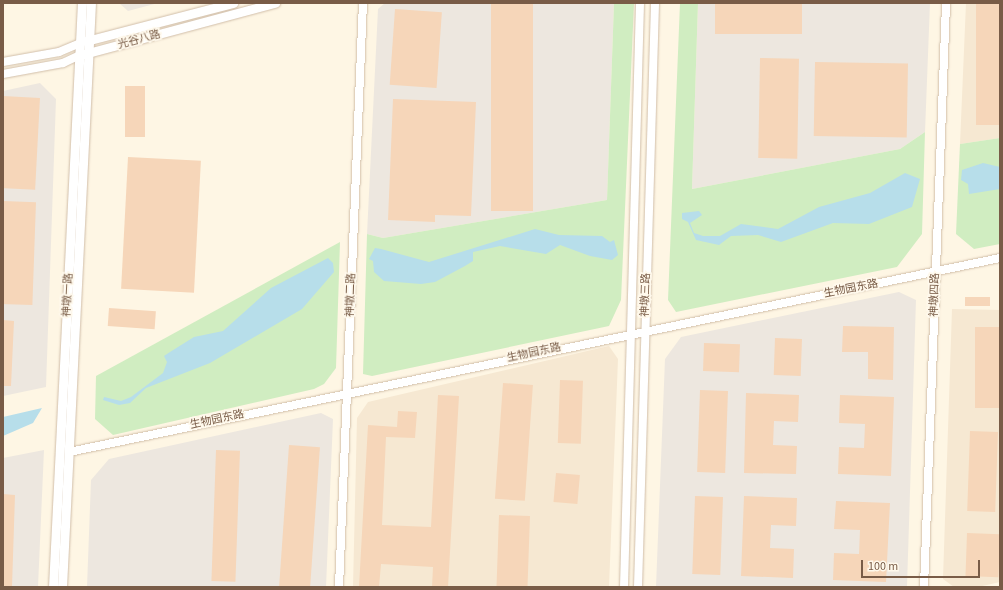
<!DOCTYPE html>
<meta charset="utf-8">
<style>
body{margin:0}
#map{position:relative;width:1003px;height:590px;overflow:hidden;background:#fef6e4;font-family:"Source Sans 3","Noto Sans SC",sans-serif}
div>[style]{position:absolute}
.residential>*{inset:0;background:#f6e8d2}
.industrial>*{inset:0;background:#ede7df}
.green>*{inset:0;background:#d0edc1}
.water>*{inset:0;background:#b7deea}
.building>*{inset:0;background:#f6d6b9;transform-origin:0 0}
.roads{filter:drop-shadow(0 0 1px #d1bea9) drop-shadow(0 0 1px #d1bea9)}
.tertiary>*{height:8px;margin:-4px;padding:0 4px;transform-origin:4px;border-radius:4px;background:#fff}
.secondary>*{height:9px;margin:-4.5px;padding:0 4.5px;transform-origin:4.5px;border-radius:4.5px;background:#fff}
span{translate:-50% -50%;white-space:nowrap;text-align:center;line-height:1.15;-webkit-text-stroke:3.5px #fff9ec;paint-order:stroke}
.street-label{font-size:11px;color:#795c47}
.frame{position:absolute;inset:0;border:4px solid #795c47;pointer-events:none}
.scale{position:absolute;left:861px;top:560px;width:119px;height:18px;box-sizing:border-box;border:2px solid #795c47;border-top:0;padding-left:5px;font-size:12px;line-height:14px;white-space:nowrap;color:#795c47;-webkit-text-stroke:3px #fff9ec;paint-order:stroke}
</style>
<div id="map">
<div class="residential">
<i style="clip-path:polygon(966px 3px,1000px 3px,1000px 138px,960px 144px)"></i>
<i style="clip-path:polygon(952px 309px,1000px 310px,1000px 582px,978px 587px,954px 587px,943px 579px)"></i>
<i style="clip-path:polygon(609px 346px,618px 359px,609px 587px,353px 587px,357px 418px,368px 402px)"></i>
</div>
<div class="industrial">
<i style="clip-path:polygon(119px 3px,158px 3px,128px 11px)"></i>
<i style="clip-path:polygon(385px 3px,614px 3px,607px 200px,383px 238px,367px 234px,378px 9px)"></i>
<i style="clip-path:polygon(698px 3px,930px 3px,925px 132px,900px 149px,692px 189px)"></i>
<i style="clip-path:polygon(40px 83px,56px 99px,46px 387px,3px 396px,3px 91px)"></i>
<i style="clip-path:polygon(899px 292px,916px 300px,907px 587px,656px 587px,665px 359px,681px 337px)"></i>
<i style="clip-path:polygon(321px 413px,333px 419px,326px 587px,87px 587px,91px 480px,109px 459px)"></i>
<i style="clip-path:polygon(44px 450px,38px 587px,3px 587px,3px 458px)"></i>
</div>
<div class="green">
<i style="clip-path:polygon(614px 3px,634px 3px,621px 300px,609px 326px,372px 376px,363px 374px,367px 234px,383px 238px,607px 200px)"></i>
<i style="clip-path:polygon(680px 3px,698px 3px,692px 189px,900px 149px,925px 132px,922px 234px,897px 267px,676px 312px,668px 300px)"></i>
<i style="clip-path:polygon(1000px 138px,1000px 244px,974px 249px,956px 234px,960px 144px)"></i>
<i style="clip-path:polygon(340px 242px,336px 368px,324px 384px,314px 389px,113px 435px,95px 419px,96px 376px)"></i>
</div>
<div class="water">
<i style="clip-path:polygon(983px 163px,1000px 167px,1000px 189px,969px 194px,968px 184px,961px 180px,962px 170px)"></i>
<i style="clip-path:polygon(905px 173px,920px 179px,912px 207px,869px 224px,833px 223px,781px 242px,758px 235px,731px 236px,719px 245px,696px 240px,688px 222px,682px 219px,682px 213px,699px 211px,702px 215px,690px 223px,694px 233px,703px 236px,720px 236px,741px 224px,778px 229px,819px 207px,870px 193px)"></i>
<i style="clip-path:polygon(535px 229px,559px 235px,602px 236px,610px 242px,614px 240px,618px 255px,612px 260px,590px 256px,560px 245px,546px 254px,500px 246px,473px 252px,473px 261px,465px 266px,435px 282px,421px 284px,384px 281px,374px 272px,373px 261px,369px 259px,375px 248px,381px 249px,429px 262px)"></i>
<i style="clip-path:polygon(328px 258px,333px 263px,334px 272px,302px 309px,210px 363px,146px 388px,130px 403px,119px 405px,103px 400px,104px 397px,121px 401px,131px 397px,163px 373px,167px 362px,164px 356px,170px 352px,194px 337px,223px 331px,271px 288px)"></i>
<i style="clip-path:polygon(42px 408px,33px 423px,3px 436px,3px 417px)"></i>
</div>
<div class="building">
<i style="left:491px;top:3px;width:42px;height:208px"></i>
<i style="left:715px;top:3px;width:87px;height:31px"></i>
<i style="left:976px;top:3px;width:24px;height:122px"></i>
<i style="left:395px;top:9px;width:47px;height:76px;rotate:4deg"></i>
<i style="left:760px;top:58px;width:39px;height:100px;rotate:1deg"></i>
<i style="left:815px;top:62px;width:93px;height:74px;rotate:1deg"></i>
<i style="left:125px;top:86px;width:20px;height:51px"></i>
<i style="left:3px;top:96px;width:37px;height:92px;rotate:3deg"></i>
<i style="clip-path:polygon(393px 99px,476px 102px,471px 216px,435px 215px,435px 222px,388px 220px)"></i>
<i style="left:128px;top:157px;width:73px;height:132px;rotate:3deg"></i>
<i style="left:3px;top:201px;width:33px;height:103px;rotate:2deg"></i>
<i style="left:965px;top:297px;width:25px;height:9px"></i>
<i style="left:109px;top:308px;width:47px;height:18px;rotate:4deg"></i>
<i style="clip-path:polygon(3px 320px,14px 321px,11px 386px,3px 386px)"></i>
<i style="clip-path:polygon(843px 326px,894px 327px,893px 380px,868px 379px,868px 352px,842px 352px)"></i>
<i style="left:975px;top:327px;width:25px;height:81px"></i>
<i style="left:775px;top:338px;width:27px;height:37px;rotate:2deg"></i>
<i style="left:704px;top:343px;width:36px;height:28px;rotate:2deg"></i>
<i style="left:560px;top:380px;width:23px;height:63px;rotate:2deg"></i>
<i style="left:503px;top:383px;width:30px;height:116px;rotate:4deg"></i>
<i style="left:700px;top:390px;width:28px;height:82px;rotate:2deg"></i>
<i style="clip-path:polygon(746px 393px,799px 395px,798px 422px,774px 421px,773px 445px,797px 446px,796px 474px,744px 473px)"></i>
<i style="clip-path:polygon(438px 395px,459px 396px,448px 587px,432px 587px,433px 567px,381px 564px,379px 587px,359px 587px,368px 425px,397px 427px,398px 411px,417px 412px,415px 438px,386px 437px,382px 525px,431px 527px)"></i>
<i style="clip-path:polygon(840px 395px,894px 397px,891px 476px,838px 474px,839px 447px,864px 448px,865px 424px,839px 423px)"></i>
<i style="left:970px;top:431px;width:28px;height:80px;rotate:2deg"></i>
<i style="left:289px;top:445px;width:31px;height:142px;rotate:4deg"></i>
<i style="left:216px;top:450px;width:24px;height:131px;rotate:2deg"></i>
<i style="left:556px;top:473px;width:24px;height:29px;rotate:5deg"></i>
<i style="clip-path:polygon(3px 494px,15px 495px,12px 587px,3px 587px)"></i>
<i style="left:695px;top:496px;width:28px;height:78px;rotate:2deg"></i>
<i style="clip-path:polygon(744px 496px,797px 498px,796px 526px,771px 525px,770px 548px,794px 549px,793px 578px,741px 576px)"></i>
<i style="clip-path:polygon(836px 501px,890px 503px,886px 582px,833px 580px,834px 553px,859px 554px,860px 530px,834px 529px)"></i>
<i style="left:499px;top:515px;width:31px;height:72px;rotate:2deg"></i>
<i style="left:967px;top:533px;width:33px;height:43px;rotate:2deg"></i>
</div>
<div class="roads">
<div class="tertiary">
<i style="left:3px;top:62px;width:57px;rotate:-10.1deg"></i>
<i style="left:59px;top:52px;width:28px;rotate:-23deg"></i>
<i style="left:3px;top:74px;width:61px;rotate:-10.4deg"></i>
<i style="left:63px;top:63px;width:19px;rotate:-25deg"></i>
<i style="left:69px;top:452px;width:951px;rotate:-11.77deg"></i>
<i style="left:339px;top:587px;width:584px;rotate:-87.65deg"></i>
<i style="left:624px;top:587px;width:584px;rotate:-88.43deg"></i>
<i style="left:638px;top:587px;width:584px;rotate:-88.33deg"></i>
<i style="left:924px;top:587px;width:584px;rotate:-87.84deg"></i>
</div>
<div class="secondary">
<i style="left:90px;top:40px;width:148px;rotate:-14.5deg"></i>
<i style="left:84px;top:54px;width:198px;rotate:-15deg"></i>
<i style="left:53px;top:587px;width:585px;rotate:-87.16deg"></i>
<i style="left:62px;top:587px;width:585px;rotate:-87.16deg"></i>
</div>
</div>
<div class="street-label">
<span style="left:139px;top:40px;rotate:-15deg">光谷八路</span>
<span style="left:851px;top:289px;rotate:-11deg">生物园东路</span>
<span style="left:68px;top:295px;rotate:-87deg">神墩一路</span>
<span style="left:351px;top:295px;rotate:-88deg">神墩二路</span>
<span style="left:646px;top:295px;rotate:-88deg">神墩三路</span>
<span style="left:935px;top:295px;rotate:-88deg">神墩四路</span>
<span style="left:534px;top:353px;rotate:-12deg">生物园东路</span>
<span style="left:217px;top:420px;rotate:-12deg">生物园东路</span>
</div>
<div class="frame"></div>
<div class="scale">100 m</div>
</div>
